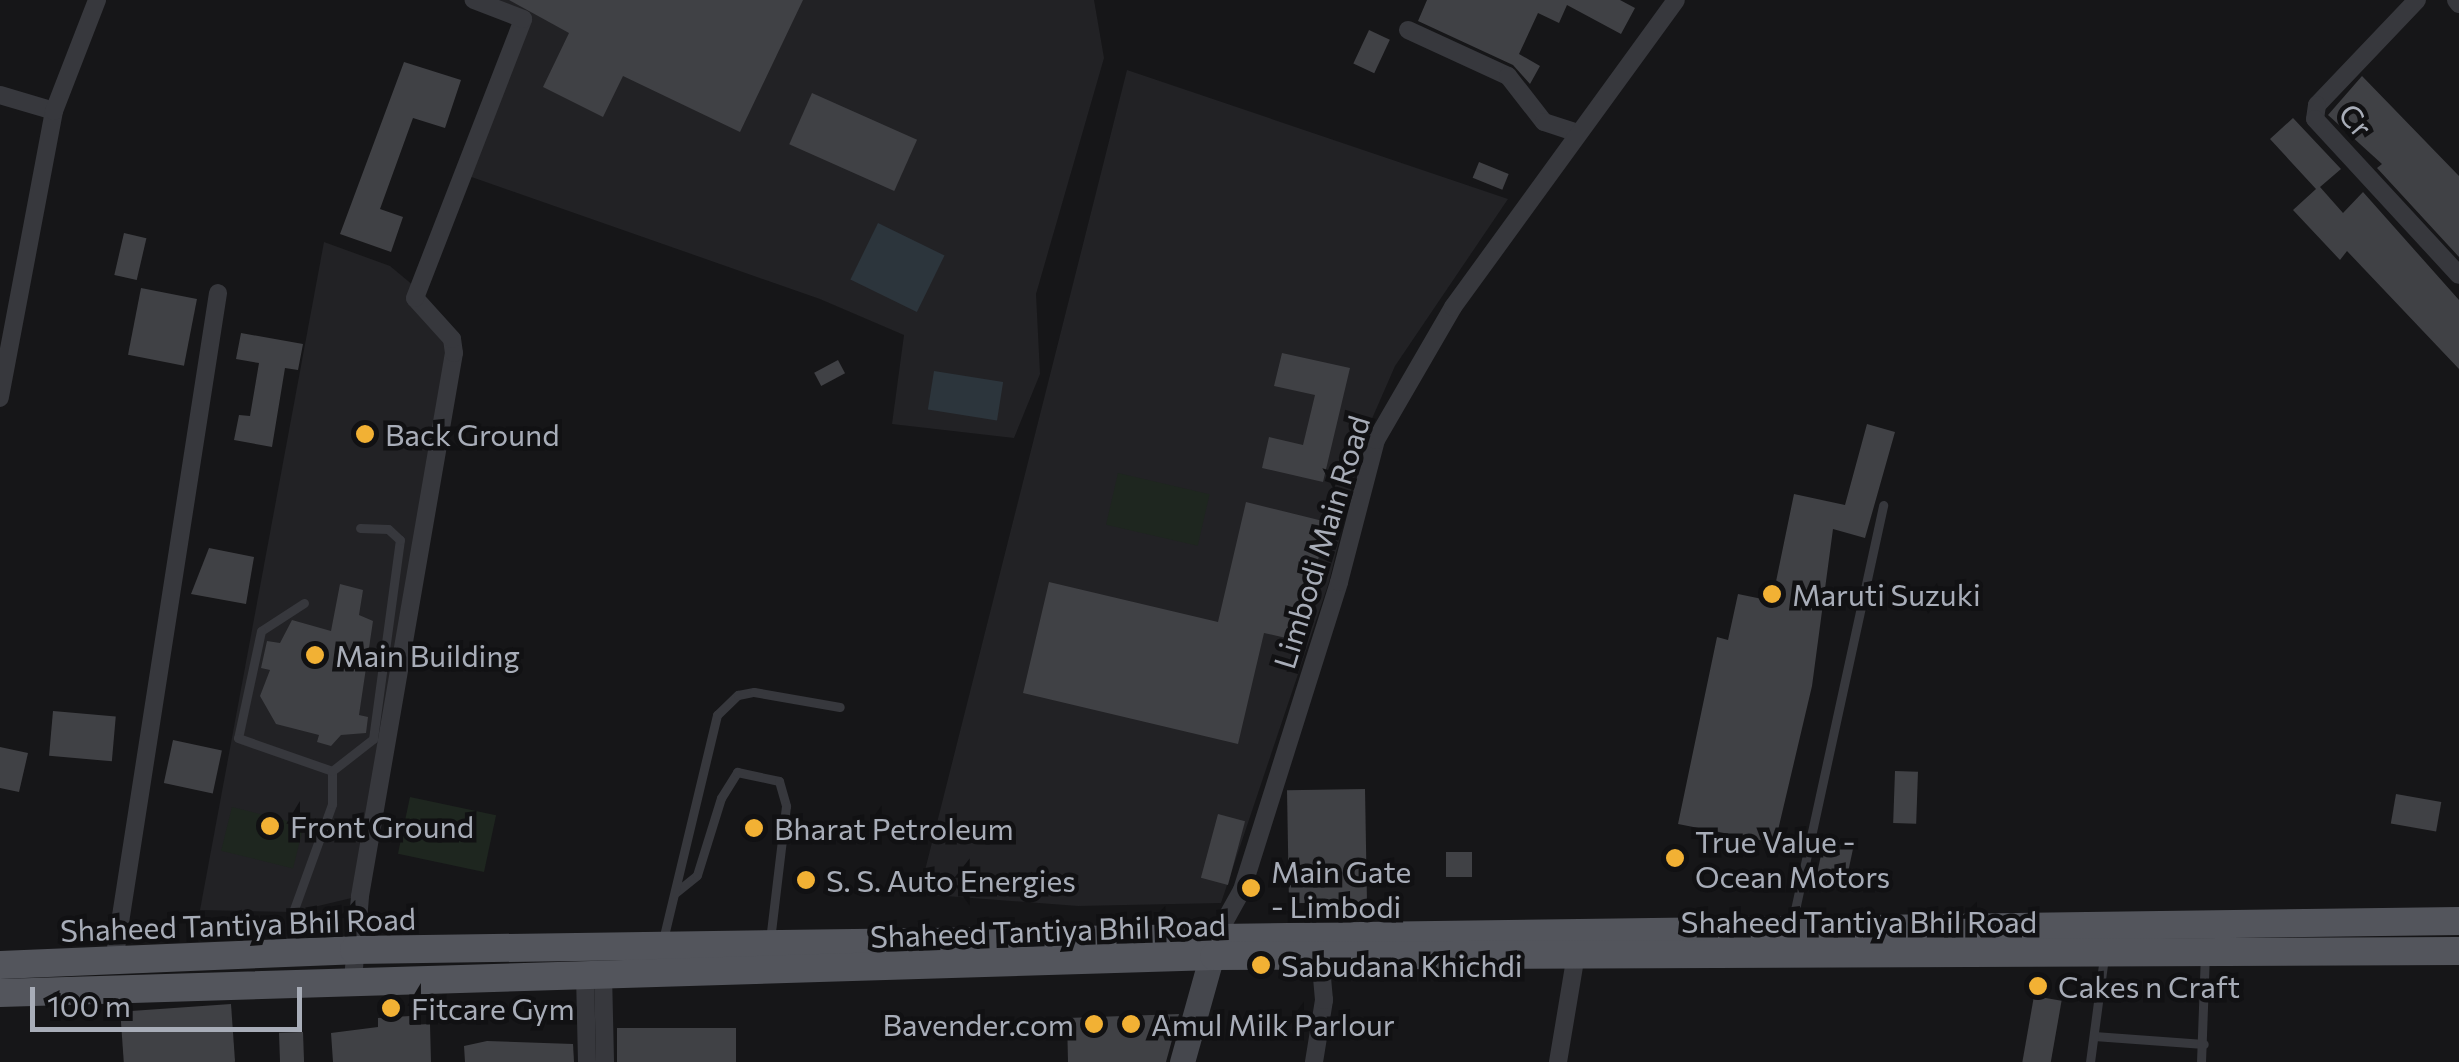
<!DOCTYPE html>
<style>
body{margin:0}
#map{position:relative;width:2459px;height:1062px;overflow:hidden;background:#161618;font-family:Commissioner,sans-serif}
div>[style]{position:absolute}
.built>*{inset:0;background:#222225}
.green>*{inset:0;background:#1e261f;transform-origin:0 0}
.water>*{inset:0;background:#2c353c;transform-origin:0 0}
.building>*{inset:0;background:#404145;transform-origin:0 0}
.lane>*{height:9px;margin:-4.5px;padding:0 4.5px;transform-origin:4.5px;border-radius:4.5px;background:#37383d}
.street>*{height:18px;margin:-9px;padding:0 9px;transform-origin:9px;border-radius:9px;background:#37383d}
.secondary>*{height:25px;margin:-12.5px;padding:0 12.5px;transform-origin:12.5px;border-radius:12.5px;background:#45474d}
.primary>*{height:28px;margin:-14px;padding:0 14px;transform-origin:14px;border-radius:14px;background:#53555c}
.dots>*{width:28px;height:28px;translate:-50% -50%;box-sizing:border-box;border:5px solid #111113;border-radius:50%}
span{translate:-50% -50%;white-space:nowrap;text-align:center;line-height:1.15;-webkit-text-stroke:9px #111113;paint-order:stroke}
.street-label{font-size:30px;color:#a8adb8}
.poi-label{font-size:30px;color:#a8adb8}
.left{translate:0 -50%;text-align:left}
.right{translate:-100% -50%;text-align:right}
.scale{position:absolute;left:30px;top:987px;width:272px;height:45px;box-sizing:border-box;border:5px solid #a8adb8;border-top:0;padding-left:12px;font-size:30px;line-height:35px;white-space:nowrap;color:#a8adb8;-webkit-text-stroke:8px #111113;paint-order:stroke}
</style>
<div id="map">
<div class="built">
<i style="clip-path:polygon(474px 0,1094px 0,1104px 58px,1036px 294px,1040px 374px,1014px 438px,892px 424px,904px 335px,820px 299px,463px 174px,523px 20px)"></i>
<i style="clip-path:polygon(1127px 70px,1508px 199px,1395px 366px,1364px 437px,1329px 582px,1221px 903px,1078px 906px,919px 894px)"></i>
<i style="clip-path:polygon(324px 242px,390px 266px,414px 286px,452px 339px,360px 896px,293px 912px,200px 910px)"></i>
</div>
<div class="green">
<i style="left:1118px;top:473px;width:94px;height:53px;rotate:13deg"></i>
<i style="left:410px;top:797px;width:88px;height:58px;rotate:12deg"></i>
<i style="left:232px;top:807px;width:74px;height:45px;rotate:14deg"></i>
</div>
<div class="water">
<i style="left:878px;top:223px;width:74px;height:63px;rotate:26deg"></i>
<i style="left:934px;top:371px;width:70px;height:39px;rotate:9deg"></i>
</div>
<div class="building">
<i style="clip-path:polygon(509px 0,803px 0,740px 132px,623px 76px,603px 117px,543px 87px,569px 33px)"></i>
<i style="clip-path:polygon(1427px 0,1620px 0,1635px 8px,1621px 34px,1567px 5px,1559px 23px,1538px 13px,1519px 54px,1540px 66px,1530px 84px,1513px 65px,1418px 21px)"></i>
<i style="left:1369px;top:30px;width:23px;height:37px;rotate:25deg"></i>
<i style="clip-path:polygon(404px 62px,461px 80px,445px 128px,413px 118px,380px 209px,403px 217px,391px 252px,340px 234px)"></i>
<i style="clip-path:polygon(2362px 76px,2459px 176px,2459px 257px,2377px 168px,2382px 164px,2328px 115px)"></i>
<i style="left:812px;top:93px;width:115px;height:56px;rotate:24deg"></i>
<i style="clip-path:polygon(2293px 118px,2341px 169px,2320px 187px,2343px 213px,2363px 192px,2459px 300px,2459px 369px,2347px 251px,2340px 260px,2293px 210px,2316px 189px,2270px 139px)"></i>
<i style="left:1479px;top:162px;width:32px;height:17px;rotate:22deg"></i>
<i style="left:124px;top:233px;width:23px;height:43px;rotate:13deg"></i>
<i style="left:141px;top:288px;width:57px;height:68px;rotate:11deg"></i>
<i style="clip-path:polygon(241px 333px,303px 344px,298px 370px,285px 368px,272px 447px,234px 440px,239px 415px,250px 416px,259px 363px,236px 359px)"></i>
<i style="clip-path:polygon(1282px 353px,1350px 368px,1323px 482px,1262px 468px,1269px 437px,1303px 445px,1315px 395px,1274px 386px)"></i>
<i style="left:838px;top:360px;width:15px;height:27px;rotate:62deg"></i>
<i style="clip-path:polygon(1867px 424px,1895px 432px,1865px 538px,1833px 529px,1812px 686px,1775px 843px,1678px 824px,1717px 637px,1728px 640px,1738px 594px,1772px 601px,1794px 494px,1845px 505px)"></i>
<i style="clip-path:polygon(1246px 502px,1327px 522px,1299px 641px,1264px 633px,1238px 744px,1023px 693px,1049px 582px,1218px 622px)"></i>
<i style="clip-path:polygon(209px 548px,254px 557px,246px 604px,191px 594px)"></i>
<i style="clip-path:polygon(340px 584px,363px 590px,359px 615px,373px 621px,359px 715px,368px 717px,366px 733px,341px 735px,331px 746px,317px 742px,319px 735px,276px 724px,260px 696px,270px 670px,261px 668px,267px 641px,280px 643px,292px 620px,331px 631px)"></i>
<i style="left:53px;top:711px;width:63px;height:45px;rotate:5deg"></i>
<i style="left:173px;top:740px;width:50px;height:44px;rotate:12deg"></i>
<i style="clip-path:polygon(0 747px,28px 753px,19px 792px,0 788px)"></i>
<i style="left:1895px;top:771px;width:23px;height:52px;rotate:2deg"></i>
<i style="left:1365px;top:789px;width:113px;height:78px;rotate:89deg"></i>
<i style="left:2396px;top:794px;width:46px;height:30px;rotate:10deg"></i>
<i style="left:1218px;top:814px;width:28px;height:66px;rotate:15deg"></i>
<i style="left:1824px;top:841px;width:30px;height:44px;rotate:12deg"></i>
<i style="left:1446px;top:852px;width:26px;height:25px"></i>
<i style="left:2034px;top:996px;width:28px;height:67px;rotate:10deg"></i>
<i style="left:231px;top:1004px;width:58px;height:111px;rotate:86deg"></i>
<i style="clip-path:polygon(1179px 1014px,1166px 1062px,1068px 1062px,1067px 1018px)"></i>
<i style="clip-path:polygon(410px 1016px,410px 1025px,430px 1024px,431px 1062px,333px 1062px,331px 1033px,378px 1027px,378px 1018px)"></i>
<i style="left:736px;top:1028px;width:34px;height:119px;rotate:90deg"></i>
<i style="left:303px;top:1032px;width:30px;height:24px;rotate:88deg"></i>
<i style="clip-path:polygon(487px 1041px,573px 1044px,574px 1062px,465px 1062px,464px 1046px)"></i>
</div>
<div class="lane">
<i style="left:304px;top:603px;width:51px;rotate:146.9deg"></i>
<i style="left:261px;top:631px;width:109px;rotate:102.1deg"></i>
<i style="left:238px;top:738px;width:100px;rotate:19.3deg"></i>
<i style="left:675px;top:893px;width:28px;rotate:-39deg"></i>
<i style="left:697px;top:875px;width:81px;rotate:-72.7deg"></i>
<i style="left:721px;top:798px;width:31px;rotate:-58deg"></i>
<i style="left:737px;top:772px;width:43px;rotate:12.1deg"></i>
<i style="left:779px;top:781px;width:26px;rotate:74deg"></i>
<i style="left:786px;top:806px;width:135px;rotate:96.8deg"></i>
<i style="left:1791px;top:928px;width:433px;rotate:-77.7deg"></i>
<i style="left:662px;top:944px;width:236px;rotate:-76.5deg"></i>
<i style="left:717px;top:715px;width:29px;rotate:-44deg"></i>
<i style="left:738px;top:695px;width:16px;rotate:-11deg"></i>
<i style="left:754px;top:692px;width:87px;rotate:9.9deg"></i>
<i style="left:290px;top:947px;width:35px;rotate:-85deg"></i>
<i style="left:293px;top:912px;width:115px;rotate:-70.1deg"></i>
<i style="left:332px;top:804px;width:33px;rotate:-90deg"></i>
<i style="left:332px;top:771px;width:52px;rotate:-38deg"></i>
<i style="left:373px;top:739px;width:201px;rotate:-82.3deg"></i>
<i style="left:400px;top:540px;width:16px;rotate:-137deg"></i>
<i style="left:388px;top:529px;width:28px;rotate:-178deg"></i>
<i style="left:2094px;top:1036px;width:110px;rotate:4.2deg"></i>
<i style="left:2090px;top:1062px;width:106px;rotate:-82.4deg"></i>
<i style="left:2201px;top:1062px;width:107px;rotate:-87.9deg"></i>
</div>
<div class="street">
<i style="left:2417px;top:0;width:145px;rotate:133.6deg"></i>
<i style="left:2317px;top:105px;width:14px;rotate:98deg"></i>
<i style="left:2315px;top:119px;width:212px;rotate:47.3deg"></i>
<i style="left:2456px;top:0;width:5px;rotate:53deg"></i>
<i style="left:1408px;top:30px;width:110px;rotate:24.7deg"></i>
<i style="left:1508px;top:76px;width:58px;rotate:52deg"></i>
<i style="left:1544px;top:122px;width:35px;rotate:18deg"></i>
<i style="left:0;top:95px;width:56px;rotate:16.5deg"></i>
<i style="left:54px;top:111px;width:292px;rotate:100.7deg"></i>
<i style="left:54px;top:111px;width:119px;rotate:-68.8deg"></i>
<i style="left:1217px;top:935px;width:51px;rotate:-60.9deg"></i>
<i style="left:1242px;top:890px;width:323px;rotate:-72.5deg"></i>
<i style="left:1339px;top:582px;width:147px;rotate:-75.4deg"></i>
<i style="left:1376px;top:440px;width:154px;rotate:-59.9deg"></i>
<i style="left:1453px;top:307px;width:379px;rotate:-54deg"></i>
<i style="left:114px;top:961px;width:676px;rotate:-81.15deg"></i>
<i style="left:603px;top:973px;width:89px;rotate:88.7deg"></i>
<i style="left:585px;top:974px;width:88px;rotate:88.7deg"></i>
<i style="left:353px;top:980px;width:84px;rotate:-85.2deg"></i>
<i style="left:360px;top:896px;width:551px;rotate:-80.18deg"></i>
<i style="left:454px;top:353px;width:14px;rotate:-98deg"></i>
<i style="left:452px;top:339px;width:55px;rotate:-132.1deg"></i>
<i style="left:415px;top:298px;width:299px;rotate:-68.8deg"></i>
<i style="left:523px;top:19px;width:53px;rotate:-158.8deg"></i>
<i style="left:1314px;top:1062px;width:63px;rotate:-80.8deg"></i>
<i style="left:1324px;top:1000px;width:45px;rotate:-95.1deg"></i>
<i style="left:1558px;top:1062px;width:115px;rotate:-80.5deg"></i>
</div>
<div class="secondary">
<i style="left:1182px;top:1062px;width:130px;rotate:-74.4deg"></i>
</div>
<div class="primary">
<i style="left:0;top:965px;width:354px;rotate:-2.4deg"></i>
<i style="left:354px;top:950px;width:2105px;rotate:-0.79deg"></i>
<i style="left:0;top:993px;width:1215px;rotate:-1.75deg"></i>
<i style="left:1214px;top:956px;width:1245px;rotate:-0.23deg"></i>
</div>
<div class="dots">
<i style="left:365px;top:434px;background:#f2b134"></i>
<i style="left:1772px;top:594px;background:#f2b134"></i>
<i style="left:315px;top:655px;background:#f2b134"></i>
<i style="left:270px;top:826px;background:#f2b134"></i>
<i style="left:754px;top:828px;background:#f2b134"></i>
<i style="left:1675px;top:858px;background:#f2b134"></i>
<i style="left:806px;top:880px;background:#f2b134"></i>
<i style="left:1251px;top:888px;background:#f2b134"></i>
<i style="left:1261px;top:965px;background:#f2b134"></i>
<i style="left:2038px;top:986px;background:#f2b134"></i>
<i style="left:391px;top:1008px;background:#f2b134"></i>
<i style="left:1094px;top:1024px;background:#f2b134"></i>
<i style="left:1131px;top:1024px;background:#f2b134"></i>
</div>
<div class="street-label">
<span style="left:2356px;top:120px;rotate:50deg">Cr</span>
<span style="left:1321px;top:542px;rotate:-73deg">Limbodi Main Road</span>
<span style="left:1859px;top:921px">Shaheed Tantiya Bhil Road</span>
<span style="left:238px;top:924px;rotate:-2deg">Shaheed Tantiya Bhil Road</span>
<span style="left:1048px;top:930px;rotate:-2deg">Shaheed Tantiya Bhil Road</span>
</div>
<div class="poi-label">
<span class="left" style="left:385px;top:434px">Back Ground</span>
<span class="left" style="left:1792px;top:594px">Maruti Suzuki</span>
<span class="left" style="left:335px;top:655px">Main Building</span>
<span class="left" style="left:290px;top:826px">Front Ground</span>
<span class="left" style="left:774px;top:828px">Bharat Petroleum</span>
<span class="left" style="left:1695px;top:858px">True Value -<br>Ocean Motors</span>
<span class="left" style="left:1271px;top:888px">Main Gate<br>- Limbodi</span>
<span class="left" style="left:826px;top:880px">S. S. Auto Energies</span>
<span class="left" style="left:1281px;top:965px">Sabudana Khichdi</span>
<span class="left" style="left:2058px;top:986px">Cakes n Craft</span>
<span class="left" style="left:411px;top:1008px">Fitcare Gym</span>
<span class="right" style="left:1074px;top:1024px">Bavender.com</span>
<span class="left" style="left:1151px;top:1024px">Amul Milk Parlour</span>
</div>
<div class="scale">100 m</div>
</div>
